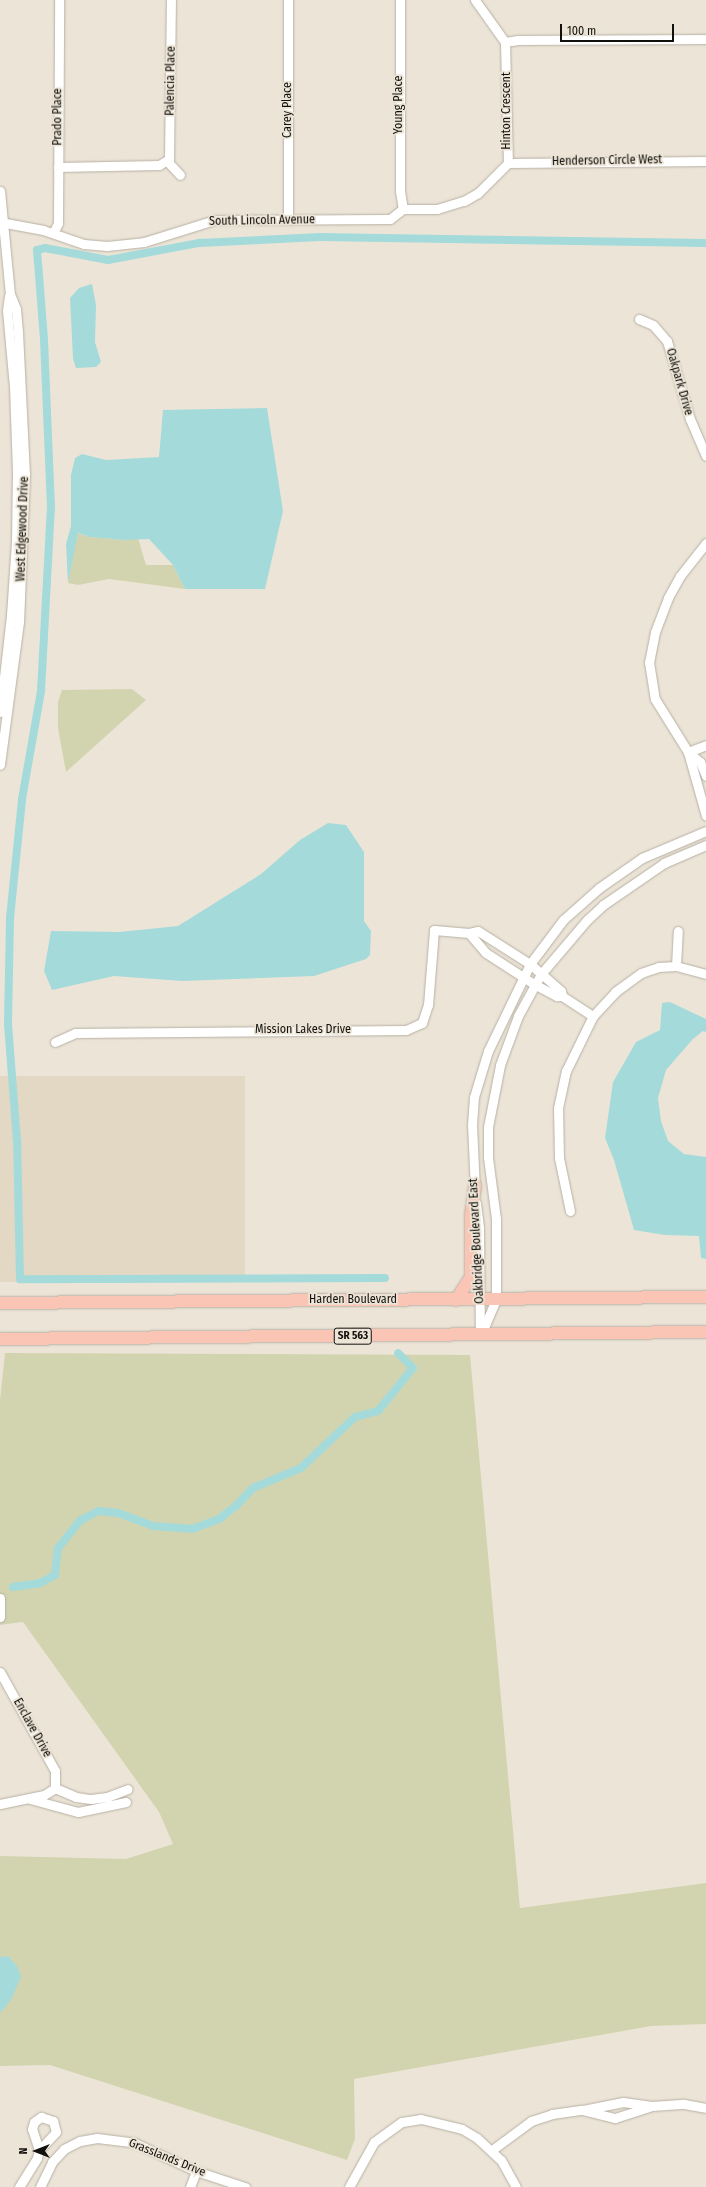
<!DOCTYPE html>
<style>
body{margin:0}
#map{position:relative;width:706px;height:2187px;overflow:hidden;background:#ece5d7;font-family:"Fira Sans Condensed",sans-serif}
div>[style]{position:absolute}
.built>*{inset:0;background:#e2d8c4;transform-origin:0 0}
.green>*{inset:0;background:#d2d4b0}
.water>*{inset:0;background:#a5dadb}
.canal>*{height:8px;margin:-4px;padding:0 4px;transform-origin:4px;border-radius:4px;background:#a5dadb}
.roads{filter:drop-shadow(0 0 1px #b7b0a4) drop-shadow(0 0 1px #b7b0a4)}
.minor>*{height:9px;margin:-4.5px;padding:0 4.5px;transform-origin:4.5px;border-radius:4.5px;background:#fff}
.major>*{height:12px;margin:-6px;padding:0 6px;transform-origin:6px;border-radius:6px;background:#fbc5b5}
span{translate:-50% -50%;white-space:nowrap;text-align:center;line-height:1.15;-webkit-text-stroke:3.5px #ece5d7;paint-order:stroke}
.shield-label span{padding:1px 3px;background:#ece5d7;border:1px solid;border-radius:3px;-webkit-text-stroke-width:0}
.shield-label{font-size:11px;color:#12100c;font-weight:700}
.street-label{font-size:12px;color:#12100c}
.north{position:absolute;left:16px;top:2131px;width:40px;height:40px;-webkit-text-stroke:3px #ece5d7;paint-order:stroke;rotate:270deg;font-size:11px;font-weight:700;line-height:16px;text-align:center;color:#12100c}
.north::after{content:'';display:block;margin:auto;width:14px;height:18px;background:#12100c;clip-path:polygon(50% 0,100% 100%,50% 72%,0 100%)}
.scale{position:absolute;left:560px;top:24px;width:114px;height:18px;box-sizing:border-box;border:2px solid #12100c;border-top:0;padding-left:5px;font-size:12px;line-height:14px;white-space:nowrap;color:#12100c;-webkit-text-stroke:3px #ece5d7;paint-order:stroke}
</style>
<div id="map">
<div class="built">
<i style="left:0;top:1076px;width:245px;height:206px"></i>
</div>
<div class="green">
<i style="clip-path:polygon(77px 533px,90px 537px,123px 540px,138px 538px,146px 565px,173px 565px,185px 589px,109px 579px,78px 585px,68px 583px)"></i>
<i style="clip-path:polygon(132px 689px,146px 700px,66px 772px,58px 728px,58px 702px,62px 690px)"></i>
<i style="clip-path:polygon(5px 1353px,470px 1355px,520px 1908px,706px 1883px,706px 2024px,651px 2026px,354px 2079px,355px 2139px,347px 2160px,50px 2065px,0 2066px,0 1856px,126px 1859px,173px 1844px,159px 1812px,23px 1622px,0 1625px,0 1400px)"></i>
</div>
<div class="water">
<i style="clip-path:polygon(92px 284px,96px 305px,95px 342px,101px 362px,96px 367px,76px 368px,73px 359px,70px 298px,79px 288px)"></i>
<i style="clip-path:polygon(267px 408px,283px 511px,265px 589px,185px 589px,173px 565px,149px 539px,123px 540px,90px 537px,78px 533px,68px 583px,66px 544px,71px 526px,71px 475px,75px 458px,82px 454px,106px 460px,159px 457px,163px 410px)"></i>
<i style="clip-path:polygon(328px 823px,346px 825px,364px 852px,364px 921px,371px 931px,370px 955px,366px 959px,314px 976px,182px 981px,114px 976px,52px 990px,44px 971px,51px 931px,119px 932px,178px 926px,261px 874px,300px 840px)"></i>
<i style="clip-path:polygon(670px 1002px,706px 1019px,706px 1032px,703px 1031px,693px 1039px,666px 1070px,658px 1098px,661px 1121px,668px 1141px,684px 1154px,706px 1157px,706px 1259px,701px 1258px,699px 1236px,665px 1235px,634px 1230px,614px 1160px,605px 1138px,613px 1082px,636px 1042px,660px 1030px,662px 1003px)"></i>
<i style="clip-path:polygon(8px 1956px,17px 1966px,21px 1977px,11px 2000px,0 2013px,0 1957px)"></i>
</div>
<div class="canal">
<i style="left:385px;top:1278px;width:365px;rotate:179.8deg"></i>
<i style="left:20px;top:1279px;width:138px;rotate:-91.2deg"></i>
<i style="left:17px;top:1141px;width:117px;rotate:-94.4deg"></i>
<i style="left:8px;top:1024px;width:106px;rotate:-88.9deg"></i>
<i style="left:10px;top:918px;width:120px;rotate:-84.2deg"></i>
<i style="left:22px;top:799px;width:110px;rotate:-80deg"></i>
<i style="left:41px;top:691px;width:184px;rotate:-86.9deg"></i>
<i style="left:51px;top:507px;width:168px;rotate:-92.4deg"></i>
<i style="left:44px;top:339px;width:89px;rotate:-94.5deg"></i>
<i style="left:37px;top:250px;width:8px;rotate:-14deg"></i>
<i style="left:45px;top:248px;width:64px;rotate:10.8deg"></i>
<i style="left:108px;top:260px;width:93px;rotate:-10.6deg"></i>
<i style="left:199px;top:243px;width:121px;rotate:-2.8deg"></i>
<i style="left:320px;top:237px;width:386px;rotate:0.9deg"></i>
<i style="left:13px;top:1587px;width:27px;rotate:-8deg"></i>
<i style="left:40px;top:1583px;width:17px;rotate:-28deg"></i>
<i style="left:55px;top:1575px;width:27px;rotate:-84deg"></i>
<i style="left:58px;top:1548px;width:36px;rotate:-51deg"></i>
<i style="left:81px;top:1520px;width:20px;rotate:-27deg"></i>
<i style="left:99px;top:1511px;width:19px;rotate:6deg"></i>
<i style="left:118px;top:1513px;width:37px;rotate:20deg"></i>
<i style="left:153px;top:1526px;width:39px;rotate:4deg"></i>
<i style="left:192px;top:1529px;width:29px;rotate:-20deg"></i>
<i style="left:219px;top:1519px;width:23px;rotate:-38deg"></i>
<i style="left:237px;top:1505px;width:23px;rotate:-47deg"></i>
<i style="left:253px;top:1488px;width:52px;rotate:-22.6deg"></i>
<i style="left:301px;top:1468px;width:74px;rotate:-43.4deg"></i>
<i style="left:355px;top:1417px;width:24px;rotate:-15deg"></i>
<i style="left:378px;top:1411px;width:55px;rotate:-50.9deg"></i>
<i style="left:413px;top:1368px;width:21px;rotate:-135deg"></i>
</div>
<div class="roads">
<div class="minor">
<i style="left:400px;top:0;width:191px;rotate:90deg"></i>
<i style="left:400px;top:191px;width:18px;rotate:81deg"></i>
<i style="left:475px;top:0;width:52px;rotate:54.5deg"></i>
<i style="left:505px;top:42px;width:121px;rotate:88.6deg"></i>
<i style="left:505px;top:42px;width:13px;rotate:-9deg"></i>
<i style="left:518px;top:40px;width:188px;rotate:-0.3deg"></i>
<i style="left:167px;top:161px;width:19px;rotate:47deg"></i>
<i style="left:508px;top:163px;width:198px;rotate:-0.6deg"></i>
<i style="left:58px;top:167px;width:101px;rotate:-1.1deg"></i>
<i style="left:159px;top:165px;width:12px;rotate:-31deg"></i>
<i style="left:169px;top:159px;width:159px;rotate:-89.3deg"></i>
<i style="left:0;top:191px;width:103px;rotate:84.5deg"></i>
<i style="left:10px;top:294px;width:16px;rotate:68deg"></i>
<i style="left:16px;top:309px;width:23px;rotate:85deg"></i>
<i style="left:18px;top:332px;width:142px;rotate:87.2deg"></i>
<i style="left:25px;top:474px;width:148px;rotate:92.3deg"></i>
<i style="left:19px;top:622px;width:144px;rotate:97.6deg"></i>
<i style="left:288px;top:219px;width:219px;rotate:-90deg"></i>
<i style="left:0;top:222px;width:44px;rotate:10.5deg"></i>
<i style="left:43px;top:230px;width:43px;rotate:18.9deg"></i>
<i style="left:84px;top:244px;width:23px;rotate:5deg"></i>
<i style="left:107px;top:246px;width:37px;rotate:-6deg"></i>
<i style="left:144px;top:242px;width:73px;rotate:-17.4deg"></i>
<i style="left:214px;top:220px;width:176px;rotate:-0.3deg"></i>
<i style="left:390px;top:219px;width:16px;rotate:-38deg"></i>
<i style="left:403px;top:209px;width:34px"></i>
<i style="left:437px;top:209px;width:28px;rotate:-17deg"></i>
<i style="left:464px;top:201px;width:16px;rotate:-30deg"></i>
<i style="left:478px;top:193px;width:42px;rotate:-45deg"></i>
<i style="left:53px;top:233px;width:11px;rotate:-63deg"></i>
<i style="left:58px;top:223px;width:223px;rotate:-89.7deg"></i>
<i style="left:639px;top:319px;width:15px;rotate:23deg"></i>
<i style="left:653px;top:325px;width:21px;rotate:49deg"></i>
<i style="left:667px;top:341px;width:81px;rotate:73.6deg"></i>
<i style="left:690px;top:419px;width:40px;rotate:66.6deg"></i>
<i style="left:706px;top:543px;width:42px;rotate:128.2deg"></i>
<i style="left:680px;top:576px;width:25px;rotate:119deg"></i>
<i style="left:668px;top:598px;width:36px;rotate:111deg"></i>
<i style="left:655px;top:632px;width:31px;rotate:101deg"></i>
<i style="left:649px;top:662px;width:37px;rotate:81deg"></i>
<i style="left:655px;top:699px;width:62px;rotate:58.1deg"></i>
<i style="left:688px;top:752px;width:16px;rotate:40deg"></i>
<i style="left:700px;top:762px;width:15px;rotate:67deg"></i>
<i style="left:0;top:712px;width:98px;rotate:-83.5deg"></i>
<i style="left:11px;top:615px;width:74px;rotate:-86.1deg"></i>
<i style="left:16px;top:541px;width:69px;rotate:-89.2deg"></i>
<i style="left:17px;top:472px;width:85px;rotate:-92deg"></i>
<i style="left:14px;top:387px;width:77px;rotate:-95.2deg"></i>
<i style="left:7px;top:310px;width:14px;rotate:-82deg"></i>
<i style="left:688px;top:752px;width:66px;rotate:74.3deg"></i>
<i style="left:688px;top:752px;width:19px;rotate:-21deg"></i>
<i style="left:469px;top:933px;width:26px;rotate:50deg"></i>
<i style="left:486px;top:953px;width:57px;rotate:32.9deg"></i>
<i style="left:534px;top:984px;width:26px;rotate:28deg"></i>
<i style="left:557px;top:996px;width:5px"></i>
<i style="left:562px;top:996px;width:37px;rotate:33deg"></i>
<i style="left:676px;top:966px;width:35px;rotate:-87deg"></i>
<i style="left:55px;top:1042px;width:22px;rotate:-24deg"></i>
<i style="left:75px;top:1033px;width:331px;rotate:-0.5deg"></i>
<i style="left:406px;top:1030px;width:17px;rotate:-24deg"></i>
<i style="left:422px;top:1023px;width:19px;rotate:-72deg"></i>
<i style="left:428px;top:1005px;width:75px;rotate:-85.4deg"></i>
<i style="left:434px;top:930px;width:35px;rotate:5deg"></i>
<i style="left:469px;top:933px;width:9px;rotate:-13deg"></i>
<i style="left:478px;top:931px;width:62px;rotate:32.4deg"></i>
<i style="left:530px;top:964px;width:41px;rotate:41.1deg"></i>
<i style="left:561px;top:991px;width:5px;rotate:79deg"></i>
<i style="left:475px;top:1190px;width:65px;rotate:-92.6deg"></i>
<i style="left:472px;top:1125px;width:28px;rotate:-86deg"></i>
<i style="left:474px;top:1097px;width:48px;rotate:-73.1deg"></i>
<i style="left:488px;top:1051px;width:97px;rotate:-64.2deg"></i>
<i style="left:530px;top:964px;width:55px;rotate:-53.1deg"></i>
<i style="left:563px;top:920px;width:48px;rotate:-41.6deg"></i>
<i style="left:599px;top:888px;width:52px;rotate:-34.9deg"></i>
<i style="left:642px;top:858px;width:69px;rotate:-22.9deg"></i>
<i style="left:476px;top:1203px;width:25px;rotate:83deg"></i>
<i style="left:479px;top:1228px;width:107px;rotate:89.5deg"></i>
<i style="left:570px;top:1211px;width:54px;rotate:-101.7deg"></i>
<i style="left:559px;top:1158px;width:50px;rotate:-91.1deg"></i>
<i style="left:558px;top:1108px;width:38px;rotate:-78deg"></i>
<i style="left:566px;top:1071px;width:61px;rotate:-63.9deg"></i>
<i style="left:593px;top:1016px;width:33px;rotate:-47deg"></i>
<i style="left:615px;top:992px;width:32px;rotate:-36deg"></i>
<i style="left:641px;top:973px;width:18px;rotate:-19deg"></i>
<i style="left:658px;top:967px;width:18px;rotate:-3deg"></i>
<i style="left:676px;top:966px;width:31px;rotate:15deg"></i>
<i style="left:483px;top:1330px;width:34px;rotate:-67deg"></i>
<i style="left:496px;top:1299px;width:80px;rotate:-90deg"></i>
<i style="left:496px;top:1219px;width:63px;rotate:-97.4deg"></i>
<i style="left:488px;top:1157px;width:30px;rotate:-90deg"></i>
<i style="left:488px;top:1127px;width:63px;rotate:-79deg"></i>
<i style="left:500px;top:1065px;width:52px;rotate:-69.8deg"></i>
<i style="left:518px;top:1016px;width:48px;rotate:-61.3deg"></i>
<i style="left:541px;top:974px;width:71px;rotate:-49.6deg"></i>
<i style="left:587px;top:920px;width:22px;rotate:-43deg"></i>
<i style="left:603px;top:905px;width:74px;rotate:-34.5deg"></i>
<i style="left:664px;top:863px;width:46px;rotate:-23.2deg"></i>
<i style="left:0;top:1598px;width:19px;rotate:90deg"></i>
<i style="left:0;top:1672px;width:113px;rotate:60.9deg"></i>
<i style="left:55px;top:1771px;width:17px;rotate:90deg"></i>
<i style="left:55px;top:1788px;width:23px;rotate:23deg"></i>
<i style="left:76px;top:1797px;width:15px;rotate:8deg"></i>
<i style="left:91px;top:1799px;width:16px;rotate:-7deg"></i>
<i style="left:107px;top:1797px;width:22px;rotate:-21deg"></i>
<i style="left:30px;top:1799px;width:50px;rotate:15.2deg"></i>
<i style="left:78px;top:1812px;width:49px;rotate:-11.8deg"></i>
<i style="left:0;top:1804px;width:45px;rotate:-11.6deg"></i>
<i style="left:44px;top:1795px;width:13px;rotate:-32deg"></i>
<i style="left:583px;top:2110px;width:41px;rotate:-11.3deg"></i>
<i style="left:623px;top:2102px;width:29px;rotate:8deg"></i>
<i style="left:41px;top:2117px;width:13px;rotate:18deg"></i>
<i style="left:53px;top:2121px;width:11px;rotate:75deg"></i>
<i style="left:56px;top:2132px;width:25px;rotate:133deg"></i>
<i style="left:39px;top:2150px;width:22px;rotate:-108deg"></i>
<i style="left:32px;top:2129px;width:7px;rotate:-74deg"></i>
<i style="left:34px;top:2122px;width:9px;rotate:-36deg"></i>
<i style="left:492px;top:2150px;width:49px;rotate:-36.6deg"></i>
<i style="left:531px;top:2121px;width:22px;rotate:-18deg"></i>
<i style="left:552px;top:2114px;width:30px;rotate:-8deg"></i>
<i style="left:582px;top:2110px;width:34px;rotate:14deg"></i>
<i style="left:615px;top:2118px;width:39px;rotate:-18deg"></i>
<i style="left:652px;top:2106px;width:32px;rotate:-4deg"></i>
<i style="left:684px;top:2104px;width:22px;rotate:10deg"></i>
<i style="left:19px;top:2187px;width:34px;rotate:-58deg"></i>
<i style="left:37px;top:2158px;width:8px;rotate:-76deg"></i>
<i style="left:40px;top:2187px;width:28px;rotate:-64deg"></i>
<i style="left:52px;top:2162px;width:18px;rotate:-47deg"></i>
<i style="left:64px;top:2149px;width:18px;rotate:-27deg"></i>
<i style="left:80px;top:2141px;width:17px;rotate:-10deg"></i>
<i style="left:97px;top:2138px;width:38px;rotate:7deg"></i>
<i style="left:135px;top:2143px;width:67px;rotate:24.7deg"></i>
<i style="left:196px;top:2171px;width:52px;rotate:18.1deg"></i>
<i style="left:190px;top:2187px;width:17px;rotate:-69deg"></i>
<i style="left:349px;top:2187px;width:51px;rotate:-60.9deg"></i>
<i style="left:374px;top:2142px;width:34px;rotate:-36deg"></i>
<i style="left:402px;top:2122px;width:19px;rotate:-9deg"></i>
<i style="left:421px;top:2119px;width:42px;rotate:13.7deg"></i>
<i style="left:462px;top:2129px;width:17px;rotate:31deg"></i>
<i style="left:477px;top:2138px;width:33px;rotate:43deg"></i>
<i style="left:501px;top:2160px;width:31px;rotate:61deg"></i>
</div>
<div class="major">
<i style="left:456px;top:1300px;width:27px;rotate:-57deg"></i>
<i style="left:471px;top:1277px;width:62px;rotate:-90deg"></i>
<i style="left:471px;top:1215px;width:30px;rotate:-82deg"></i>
<i style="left:0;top:1303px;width:706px;rotate:-0.49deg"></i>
<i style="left:0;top:1339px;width:706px;rotate:-0.57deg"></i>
</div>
</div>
<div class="shield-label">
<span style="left:353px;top:1336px">SR 563</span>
</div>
<div class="street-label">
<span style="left:171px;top:81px;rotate:-89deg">Palencia Place</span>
<span style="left:399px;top:105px;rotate:-90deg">Young Place</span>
<span style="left:288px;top:110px;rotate:-90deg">Carey Place</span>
<span style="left:507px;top:111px;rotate:-90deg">Hinton Crescent</span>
<span style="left:58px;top:117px;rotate:-90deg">Prado Place</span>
<span style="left:607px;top:161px;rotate:-1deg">Henderson Circle West</span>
<span style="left:262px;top:221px;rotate:-1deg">South Lincoln Avenue</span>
<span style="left:679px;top:382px;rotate:74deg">Oakpark Drive</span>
<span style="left:23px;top:529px;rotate:-88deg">West Edgewood Drive</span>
<span style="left:303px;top:1030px">Mission Lakes Drive</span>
<span style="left:477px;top:1241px;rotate:-93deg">Oakbridge Boulevard East</span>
<span style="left:353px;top:1300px">Harden Boulevard</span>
<span style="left:32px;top:1728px;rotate:61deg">Enclave Drive</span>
<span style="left:167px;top:2158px;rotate:22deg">Grasslands Drive</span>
</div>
<div class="north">N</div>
<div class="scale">100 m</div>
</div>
